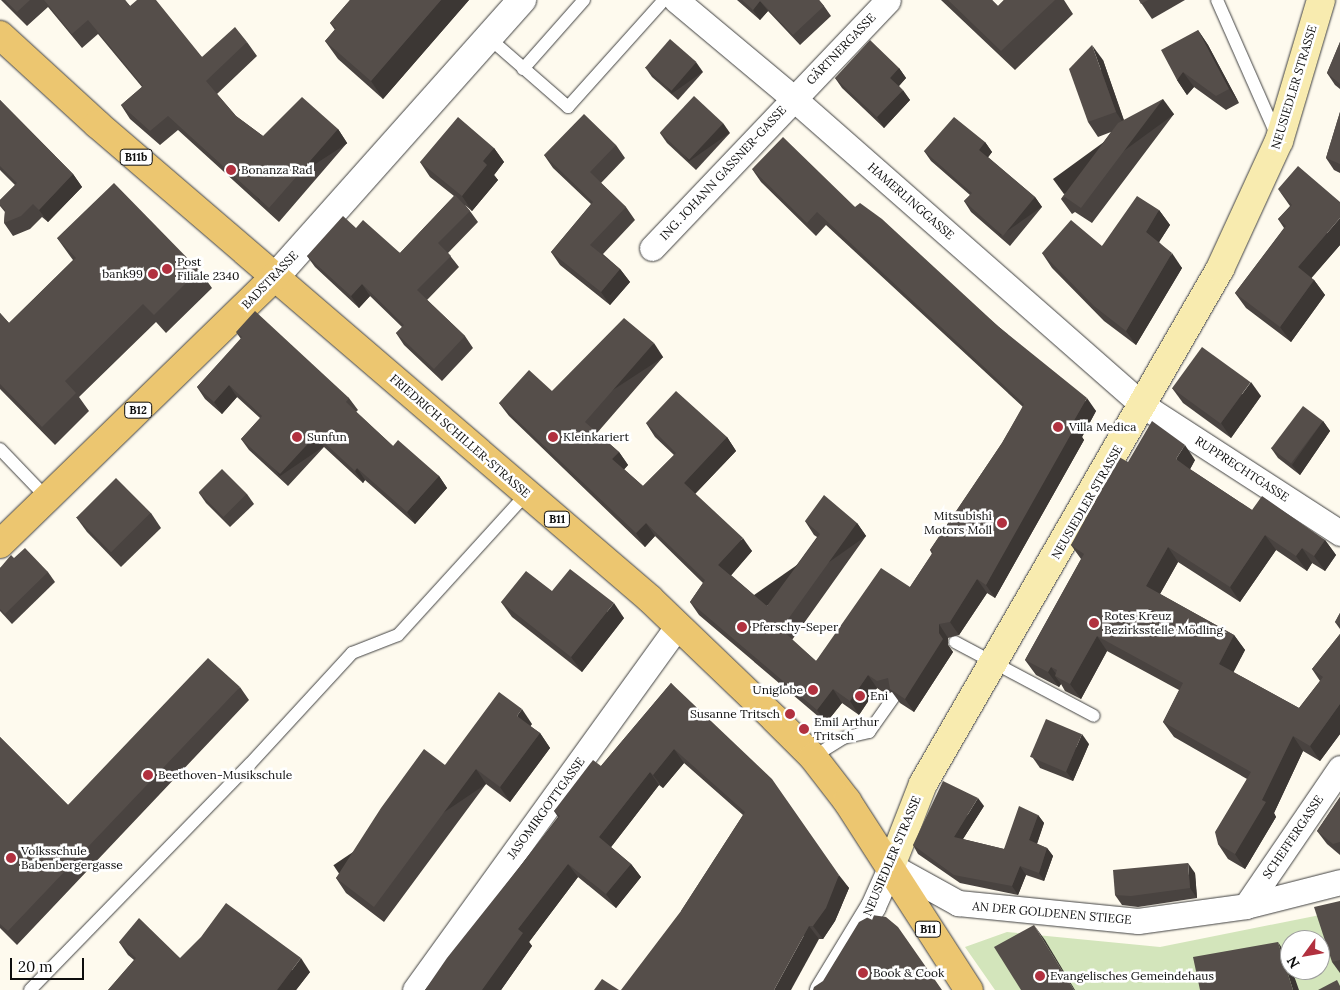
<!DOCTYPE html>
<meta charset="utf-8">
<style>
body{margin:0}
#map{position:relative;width:1340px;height:990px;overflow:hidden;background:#fefaee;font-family:Lora,serif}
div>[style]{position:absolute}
.green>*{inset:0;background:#d3e5bb}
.roads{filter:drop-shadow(0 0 1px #404040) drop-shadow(0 0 1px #404040)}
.service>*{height:12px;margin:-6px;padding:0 6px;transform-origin:6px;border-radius:6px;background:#fff}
.minor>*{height:25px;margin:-12.5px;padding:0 12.5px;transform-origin:12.5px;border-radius:12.5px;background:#fff}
.tertiary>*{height:28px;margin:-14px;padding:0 14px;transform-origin:14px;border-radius:14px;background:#fff}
.secondary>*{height:28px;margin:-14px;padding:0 14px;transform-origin:14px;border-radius:14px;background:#f8ebaf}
.primary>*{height:28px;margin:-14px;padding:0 14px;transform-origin:14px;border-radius:14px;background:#ecc670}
.wall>*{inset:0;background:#494340}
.shaded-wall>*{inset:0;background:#3c3734;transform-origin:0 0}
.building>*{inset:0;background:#554e4a;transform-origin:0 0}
.dots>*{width:14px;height:14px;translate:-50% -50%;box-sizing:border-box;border:2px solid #fff;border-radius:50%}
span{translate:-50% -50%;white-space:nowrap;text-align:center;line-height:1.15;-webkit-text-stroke:5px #fff;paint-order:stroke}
.shield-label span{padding:1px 4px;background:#fff;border:1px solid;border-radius:4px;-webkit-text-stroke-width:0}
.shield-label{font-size:11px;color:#0d0d0d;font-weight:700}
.street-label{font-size:12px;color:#0d0d0d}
.poi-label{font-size:12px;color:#0d0d0d}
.left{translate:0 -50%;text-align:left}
.right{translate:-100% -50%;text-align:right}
.north{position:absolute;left:1280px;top:930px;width:50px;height:50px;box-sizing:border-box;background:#fff;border:1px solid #9e9e9e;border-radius:50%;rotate:238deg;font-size:14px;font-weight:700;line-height:20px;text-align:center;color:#0d0d0d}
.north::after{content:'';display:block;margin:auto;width:18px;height:22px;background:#b1313f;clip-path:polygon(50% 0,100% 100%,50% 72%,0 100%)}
.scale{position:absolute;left:10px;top:958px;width:74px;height:22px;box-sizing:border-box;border:2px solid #0d0d0d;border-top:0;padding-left:6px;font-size:15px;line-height:18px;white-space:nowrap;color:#0d0d0d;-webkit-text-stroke:4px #fff;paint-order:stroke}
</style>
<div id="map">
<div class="green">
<i style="clip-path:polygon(evenodd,1340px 911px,1340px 990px,995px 990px,965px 947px,1007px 932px,1160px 947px,1340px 911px,1290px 940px,1320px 940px,1320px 970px,1290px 970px,1290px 940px)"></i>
</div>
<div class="roads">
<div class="service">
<i style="left:1217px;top:0;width:149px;rotate:66.2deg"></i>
<i style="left:489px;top:38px;width:105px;rotate:41.1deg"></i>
<i style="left:568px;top:107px;width:144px;rotate:-48.1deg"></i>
<i style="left:523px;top:69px;width:92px;rotate:-48.5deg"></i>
<i style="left:0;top:449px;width:68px;rotate:46.2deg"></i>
<i style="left:955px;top:642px;width:157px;rotate:28deg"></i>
<i style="left:813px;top:757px;width:36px;rotate:-32deg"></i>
<i style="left:843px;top:738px;width:27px;rotate:-13deg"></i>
<i style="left:869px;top:732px;width:42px;rotate:-54.8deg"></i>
<i style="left:30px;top:990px;width:315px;rotate:-45.8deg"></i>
<i style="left:250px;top:764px;width:151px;rotate:-47.4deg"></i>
<i style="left:352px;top:653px;width:49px;rotate:-21.4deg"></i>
<i style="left:398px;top:635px;width:192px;rotate:-47.7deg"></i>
</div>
<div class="minor">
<i style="left:676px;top:0;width:153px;rotate:39.9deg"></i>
<i style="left:793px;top:98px;width:467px;rotate:41.3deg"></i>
<i style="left:1144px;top:406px;width:234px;rotate:32.9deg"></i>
<i style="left:652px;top:248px;width:342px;rotate:-46.4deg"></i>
<i style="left:1246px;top:906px;width:167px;rotate:-55.7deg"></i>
<i style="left:415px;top:990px;width:449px;rotate:-54.2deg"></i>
<i style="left:822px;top:990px;width:98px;rotate:-58.7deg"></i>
<i style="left:873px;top:906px;width:44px;rotate:-65.8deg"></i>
<i style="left:891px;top:866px;width:77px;rotate:28.9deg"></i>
<i style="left:958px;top:903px;width:181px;rotate:5.7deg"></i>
<i style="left:1138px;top:921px;width:109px;rotate:-7.9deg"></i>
<i style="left:1246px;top:906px;width:97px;rotate:-14.3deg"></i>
</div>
<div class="tertiary">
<i style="left:276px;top:276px;width:370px;rotate:-48.3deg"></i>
</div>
<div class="secondary">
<i style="left:891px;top:866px;width:88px;rotate:-68.7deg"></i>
<i style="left:923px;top:784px;width:595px;rotate:-60.03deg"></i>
<i style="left:1220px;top:269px;width:141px;rotate:-65.3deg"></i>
<i style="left:1279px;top:141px;width:147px;rotate:-73.4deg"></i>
</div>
<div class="primary">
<i style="left:0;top:35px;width:132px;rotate:42.5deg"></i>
<i style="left:97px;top:124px;width:729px;rotate:40.66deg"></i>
<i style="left:650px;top:599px;width:173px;rotate:43.8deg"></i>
<i style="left:775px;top:719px;width:54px;rotate:45deg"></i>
<i style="left:813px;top:757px;width:56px;rotate:52.3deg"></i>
<i style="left:847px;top:801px;width:225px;rotate:57.2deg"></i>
<i style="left:0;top:544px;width:385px;rotate:-44.2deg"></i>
</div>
</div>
<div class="wall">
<i style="clip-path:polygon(1px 0,125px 0,130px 6px,202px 57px,247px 42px,257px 56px,217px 94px,236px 116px,263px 136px,338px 129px,347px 143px,279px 222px,178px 130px,160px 145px,130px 119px,121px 105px,142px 87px,98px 34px,82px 48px,48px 7px,27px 26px)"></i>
<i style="clip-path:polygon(350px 0,469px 0,383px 99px,338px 59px,325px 41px,335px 30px,330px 23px)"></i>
<i style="clip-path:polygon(737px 0,819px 0,824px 6px,831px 16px,800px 45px,768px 11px,760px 20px)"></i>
<i style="clip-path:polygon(941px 0,992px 0,998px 6px,1004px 0,1064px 0,1073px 14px,1015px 70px)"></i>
<i style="clip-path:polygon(1139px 0,1185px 0,1152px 19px)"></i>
<i style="clip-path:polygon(1198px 30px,1208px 45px,1239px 103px,1226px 110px,1194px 87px,1187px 95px,1177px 80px)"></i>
<i style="clip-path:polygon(1340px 42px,1340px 89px,1335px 85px,1327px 73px)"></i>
<i style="clip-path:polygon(1103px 60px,1124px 120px,1174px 114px,1092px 223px,1075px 212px,1072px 214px,1061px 199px,1111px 132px,1098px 137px,1088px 122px)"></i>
<i style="clip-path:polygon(645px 67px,703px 72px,678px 100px,652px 77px)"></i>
<i style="clip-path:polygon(899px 68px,906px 78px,899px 86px,910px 100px,884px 128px,842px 88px,835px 78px)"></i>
<i style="clip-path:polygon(0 100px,73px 174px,82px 187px,48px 222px,42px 217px,30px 229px,13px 236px,4px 223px,5px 212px,0 206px,0 200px,15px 185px,0 170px)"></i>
<i style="clip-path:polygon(1340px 112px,1340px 173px,1334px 170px,1326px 158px)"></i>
<i style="clip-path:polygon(660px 133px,730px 133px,696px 170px,667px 143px)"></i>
<i style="clip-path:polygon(985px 142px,992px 152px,988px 157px,1035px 197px,1042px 207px,1010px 246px,971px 212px,964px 201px,970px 195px,931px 161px,924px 151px)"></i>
<i style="clip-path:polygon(616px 145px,625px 158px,601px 183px,626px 207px,635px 220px,603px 254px,620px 269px,630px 282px,610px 305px,560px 265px,551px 252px,591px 204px,553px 168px,544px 155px)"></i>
<i style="clip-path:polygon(494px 148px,504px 162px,494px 175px,498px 180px,472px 211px,465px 205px,470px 211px,478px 222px,448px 253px,459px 267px,427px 300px,465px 336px,473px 348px,442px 381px,404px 345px,396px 333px,402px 327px,370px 296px,359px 308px,315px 267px,307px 256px,356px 228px,400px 253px,454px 196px,430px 177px,420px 162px)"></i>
<i style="clip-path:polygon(752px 169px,855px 207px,999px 327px,1096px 411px,1082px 437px,1084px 440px,995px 598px,987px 593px,959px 635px,948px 638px,948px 645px,953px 652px,914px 712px,900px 703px,892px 692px,886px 694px,877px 688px,859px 715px,842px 703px,826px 723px,699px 615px,690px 602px,703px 583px,655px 536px,645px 547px,509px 416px,499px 403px,552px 391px,663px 357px,597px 433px,619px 452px,628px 465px,624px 469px,643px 486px,674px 455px,655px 437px,646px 423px,727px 437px,736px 451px,695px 494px,752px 551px,731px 575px,767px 606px,817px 537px,814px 535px,805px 521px,857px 523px,866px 536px,792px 640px,816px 661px,910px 587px,932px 554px,930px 550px,1002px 443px,1023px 407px,826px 225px,816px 236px,761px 182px)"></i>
<i style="clip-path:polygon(1278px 189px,1340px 245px,1311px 278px,1314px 280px,1325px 295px,1291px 342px,1246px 308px,1235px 293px,1284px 228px,1278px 219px,1290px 206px)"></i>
<i style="clip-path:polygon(1159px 210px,1170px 225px,1159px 242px,1182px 268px,1136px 345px,1104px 321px,1052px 268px,1042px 253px,1102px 246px)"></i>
<i style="clip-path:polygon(57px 238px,199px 270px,212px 288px,166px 333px,156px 322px,79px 397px,89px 411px,55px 445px,0 389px,0 313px,9px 323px,73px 260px,70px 256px)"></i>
<i style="clip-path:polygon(236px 332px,349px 398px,358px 410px,356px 412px,393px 446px,439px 476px,447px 488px,415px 524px,365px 480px,363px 483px,324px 447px,288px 486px,249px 450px,241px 439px,260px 418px,237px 397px,222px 414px,205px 399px,197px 387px,241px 339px)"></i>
<i style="clip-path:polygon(1172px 388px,1261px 396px,1231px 438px,1183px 403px)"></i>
<i style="clip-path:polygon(1323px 421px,1330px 431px,1300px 475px,1278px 458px,1271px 448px)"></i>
<i style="clip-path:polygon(1195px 460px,1190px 469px,1252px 510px,1325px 540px,1336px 555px,1325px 571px,1312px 563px,1307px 571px,1276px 550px,1240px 602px,1178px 562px,1160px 594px,1234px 635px,1245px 650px,1233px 672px,1299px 708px,1320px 681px,1312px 669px,1340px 634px,1340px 734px,1320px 761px,1303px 751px,1274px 813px,1276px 817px,1245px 869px,1228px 859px,1218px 844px,1247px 779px,1174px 737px,1163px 722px,1179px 690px,1107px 651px,1081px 699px,1065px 691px,1061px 684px,1059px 687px,1036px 675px,1025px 660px,1081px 559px,1071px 545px,1128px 462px)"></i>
<i style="clip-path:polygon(199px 493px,247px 494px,254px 504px,230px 527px,206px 503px)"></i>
<i style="clip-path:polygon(151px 513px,161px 528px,121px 567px,87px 532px,76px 517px)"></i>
<i style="clip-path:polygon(14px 558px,48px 572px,55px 582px,12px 624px,0 611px,0 568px)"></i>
<i style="clip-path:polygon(552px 591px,624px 618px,582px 672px,512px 617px,501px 602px)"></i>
<i style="clip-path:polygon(1340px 613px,1340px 629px,1335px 622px)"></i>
<i style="clip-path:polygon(671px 683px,849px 888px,835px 921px,823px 939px,819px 939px,681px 911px,743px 815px,684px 763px,663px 788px,659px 785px,611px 847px,631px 864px,641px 877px,616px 908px,578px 877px,529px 942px,532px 946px,501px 990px,425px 990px,558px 817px,554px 811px,601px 766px)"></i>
<i style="clip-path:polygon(240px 687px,249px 700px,17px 945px,0 928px,0 737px,68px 805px)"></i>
<i style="clip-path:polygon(532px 724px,530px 726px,540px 733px,550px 748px,510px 802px,486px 784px,384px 922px,346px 893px,336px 878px,445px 765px)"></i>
<i style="clip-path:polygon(1089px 744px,1073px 781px,1040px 768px,1033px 758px)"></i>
<i style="clip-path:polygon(1340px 797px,1340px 855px,1327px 844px,1317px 831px)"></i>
<i style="clip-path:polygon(984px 806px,963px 839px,1004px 849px,1038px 815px,1044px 823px,1037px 844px,1047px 848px,1053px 856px,1044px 881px,1026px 875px,1018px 895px,960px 883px,918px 854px,913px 845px)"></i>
<i style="clip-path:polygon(1195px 873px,1197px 898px,1138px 907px,1122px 905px,1115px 895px)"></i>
<i style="clip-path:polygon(1340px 901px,1340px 973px,1332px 962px)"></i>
<i style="clip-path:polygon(119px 942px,180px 958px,310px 972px,296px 990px,108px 990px,134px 960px,128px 955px)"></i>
</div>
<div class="shaded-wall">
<i style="clip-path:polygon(441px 0,469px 0,383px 99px,371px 81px)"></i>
<i style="clip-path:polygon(760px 1px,768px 11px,760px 20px,753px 10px)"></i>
<i style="clip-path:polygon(1198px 30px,1208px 45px,1239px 103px,1229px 89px)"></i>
<i style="clip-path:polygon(1092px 45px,1103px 60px,1126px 127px,1116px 112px)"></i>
<i style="left:696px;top:62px;width:12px;height:38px;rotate:55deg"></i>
<i style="clip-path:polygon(899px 68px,906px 78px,897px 88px,890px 78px)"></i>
<i style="clip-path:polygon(1183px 72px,1194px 87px,1187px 95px,1177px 80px)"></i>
<i style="clip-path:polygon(903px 90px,910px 100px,884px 128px,877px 117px)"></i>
<i style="left:1163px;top:99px;width:19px;height:136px;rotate:54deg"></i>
<i style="left:723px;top:123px;width:12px;height:50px;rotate:55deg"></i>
<i style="left:338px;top:129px;width:17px;height:105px;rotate:57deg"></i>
<i style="clip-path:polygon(985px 142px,992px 152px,986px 160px,979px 150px)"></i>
<i style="clip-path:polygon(494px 148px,504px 162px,494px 175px,498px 180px,472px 211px,462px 196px,483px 161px)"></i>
<i style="clip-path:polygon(73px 174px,82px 187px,48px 222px,39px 210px)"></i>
<i style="left:1035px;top:197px;width:12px;height:50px;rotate:55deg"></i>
<i style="clip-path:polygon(1159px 210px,1170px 225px,1156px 247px,1146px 232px)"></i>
<i style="clip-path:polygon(1340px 218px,1340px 245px,1308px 282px,1298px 267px)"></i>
<i style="clip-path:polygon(1172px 253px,1182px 268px,1136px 345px,1126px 331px)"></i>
<i style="clip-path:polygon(620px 269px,630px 282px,610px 305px,601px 292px)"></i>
<i style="clip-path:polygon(1314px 280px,1325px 295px,1291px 342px,1280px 327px)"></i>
<i style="clip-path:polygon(362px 284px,370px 296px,359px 308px,351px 296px)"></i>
<i style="left:654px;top:343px;width:17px;height:105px;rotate:57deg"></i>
<i style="clip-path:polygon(1251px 382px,1261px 396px,1231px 438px,1221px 423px)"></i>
<i style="clip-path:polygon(229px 385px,237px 397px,222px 414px,214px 402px)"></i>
<i style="clip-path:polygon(1087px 398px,1096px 411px,1082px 437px,1084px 440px,995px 598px,986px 585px,1072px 424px)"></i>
<i style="clip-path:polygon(1323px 421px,1330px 431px,1300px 475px,1292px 465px)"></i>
<i style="left:316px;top:435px;width:14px;height:53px;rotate:56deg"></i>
<i style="clip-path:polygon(727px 437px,736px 451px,693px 496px,684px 483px)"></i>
<i style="clip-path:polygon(1185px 445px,1195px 460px,1187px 475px,1176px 459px)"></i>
<i style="clip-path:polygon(619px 452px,628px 465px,622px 472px,612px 459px)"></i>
<i style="clip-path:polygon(357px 468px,365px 480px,363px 483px,355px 471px)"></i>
<i style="clip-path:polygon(439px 476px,447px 488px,415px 524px,407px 512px)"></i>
<i style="clip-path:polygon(646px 523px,655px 536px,645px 547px,636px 533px)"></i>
<i style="left:857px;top:523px;width:16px;height:130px;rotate:55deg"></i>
<i style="clip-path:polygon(1265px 535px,1276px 550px,1240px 602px,1230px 587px)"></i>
<i style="clip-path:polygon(743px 538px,752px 551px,728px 579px,718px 565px)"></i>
<i style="clip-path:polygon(1325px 540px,1336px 555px,1325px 571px,1314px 556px)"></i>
<i style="clip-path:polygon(1168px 547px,1178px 562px,1156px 601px,1146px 586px)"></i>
<i style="clip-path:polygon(1302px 548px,1312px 563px,1307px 571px,1296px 556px)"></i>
<i style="clip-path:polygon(977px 579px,987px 593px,959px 635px,950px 622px)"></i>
<i style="clip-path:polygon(614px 603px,624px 618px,582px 672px,571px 657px)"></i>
<i style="clip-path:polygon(939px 624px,948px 638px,948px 645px,953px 652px,914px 712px,905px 699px,939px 633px)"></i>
<i style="clip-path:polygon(1234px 635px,1245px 650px,1230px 679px,1219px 664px)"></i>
<i style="clip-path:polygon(1097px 636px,1107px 651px,1081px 699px,1070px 684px)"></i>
<i style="clip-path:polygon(1051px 667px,1059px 678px,1055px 676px,1061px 684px,1059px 687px,1048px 672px)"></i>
<i style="clip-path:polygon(868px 675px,877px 688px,859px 715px,850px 701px)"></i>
<i style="clip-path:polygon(833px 689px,842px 703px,826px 723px,817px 710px)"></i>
<i style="clip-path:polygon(1340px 704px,1340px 734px,1320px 761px,1310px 746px)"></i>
<i style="clip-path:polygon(522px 709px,532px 724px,527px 731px,517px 716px)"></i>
<i style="clip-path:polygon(540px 733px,550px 748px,510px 802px,500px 787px)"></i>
<i style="clip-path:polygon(1082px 734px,1089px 744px,1073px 781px,1066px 771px)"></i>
<i style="clip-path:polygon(1293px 736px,1303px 751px,1274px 813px,1276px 817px,1245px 869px,1235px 854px)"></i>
<i style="clip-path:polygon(674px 749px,684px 763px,663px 788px,653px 775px)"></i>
<i style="left:476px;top:769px;width:18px;height:172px;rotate:56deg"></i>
<i style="clip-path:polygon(650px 772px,659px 785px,608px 851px,599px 837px)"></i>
<i style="clip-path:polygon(978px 798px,984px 806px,959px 845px,954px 837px)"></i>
<i style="clip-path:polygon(1038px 815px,1044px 823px,1035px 849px,1029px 840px)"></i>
<i style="clip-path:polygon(1047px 848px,1053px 856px,1044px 881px,1039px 873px)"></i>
<i style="clip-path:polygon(1188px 863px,1195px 873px,1197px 898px,1190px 888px)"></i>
<i style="clip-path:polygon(568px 864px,578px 877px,529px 942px,532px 946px,501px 990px,482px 990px,518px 929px)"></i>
<i style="clip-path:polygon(631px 864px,641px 877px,616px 908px,606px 894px)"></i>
<i style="clip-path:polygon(1020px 866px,1026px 875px,1018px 895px,1012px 886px)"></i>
<i style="clip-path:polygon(839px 875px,849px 888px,835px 921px,823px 939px,813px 926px)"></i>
<i style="clip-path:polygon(1034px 925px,1045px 940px,1075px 990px,1074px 990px)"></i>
<i style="clip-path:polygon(809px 926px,819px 939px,791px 990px,774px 990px)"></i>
<i style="clip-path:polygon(1278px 942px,1288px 957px,1290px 962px,1290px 970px,1292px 970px,1299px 990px,1293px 990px)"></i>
<i style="clip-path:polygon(301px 958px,310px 972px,296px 990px,277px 990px)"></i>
</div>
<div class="building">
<i style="clip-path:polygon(5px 0,30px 0,17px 12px)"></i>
<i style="clip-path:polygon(44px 0,125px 0,130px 6px,137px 0,156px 0,202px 57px,235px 27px,247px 42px,206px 81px,236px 116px,263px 136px,302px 97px,338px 129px,269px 208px,168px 116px,150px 131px,121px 105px,143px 86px,88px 20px,72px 34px)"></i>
<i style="clip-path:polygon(350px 0,441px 0,371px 81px,325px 41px,336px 28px,330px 23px)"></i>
<i style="clip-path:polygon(742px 0,819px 0,824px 6px,793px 35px,760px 1px,753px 10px)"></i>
<i style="clip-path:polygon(948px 0,992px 0,998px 6px,1004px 0,1055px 0,1001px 51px)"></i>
<i style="clip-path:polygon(1139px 0,1148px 0,1141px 4px)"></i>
<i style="clip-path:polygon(1198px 30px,1229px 89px,1216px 96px,1183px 72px,1177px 80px,1161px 50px)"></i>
<i style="left:670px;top:39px;width:35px;height:38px;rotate:41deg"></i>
<i style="clip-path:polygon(870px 40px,899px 68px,890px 78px,903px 90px,877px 117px,835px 78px)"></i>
<i style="clip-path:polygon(1340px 42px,1340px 84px,1327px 73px)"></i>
<i style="clip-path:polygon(1092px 45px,1116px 112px,1088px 122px,1069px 69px)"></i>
<i style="left:694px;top:96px;width:40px;height:50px;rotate:43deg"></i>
<i style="clip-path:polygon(1163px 99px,1081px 208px,1065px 197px,1061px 199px,1118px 123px)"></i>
<i style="clip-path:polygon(0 100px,73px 174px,39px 210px,33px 204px,21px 216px,4px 223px,5px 210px,0 205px,0 200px,17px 183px,0 166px)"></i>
<i style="clip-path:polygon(1340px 112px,1340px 164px,1326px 158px)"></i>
<i style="clip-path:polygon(584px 114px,616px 145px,590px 172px,626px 207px,590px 245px,620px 269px,601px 292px,551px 252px,593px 202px,544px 155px)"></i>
<i style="clip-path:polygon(458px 117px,494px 148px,483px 161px,487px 165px,462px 196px,420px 162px)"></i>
<i style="clip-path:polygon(954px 117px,985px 142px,979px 150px,1035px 197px,1003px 236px,964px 201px,972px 193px,924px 151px)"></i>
<i style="clip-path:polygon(783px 137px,855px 207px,860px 203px,882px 219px,999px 327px,1087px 398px,1072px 424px,1075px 427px,986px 585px,977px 579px,950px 622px,939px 624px,939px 633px,943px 639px,905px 699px,890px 689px,888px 678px,877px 681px,868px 675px,850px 701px,833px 689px,817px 710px,690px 602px,705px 580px,646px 523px,636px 533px,499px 403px,529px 370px,552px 391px,624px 318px,654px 343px,585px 422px,619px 452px,612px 459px,643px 486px,676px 453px,646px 423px,676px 391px,727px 437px,684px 483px,743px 538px,718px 565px,767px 606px,820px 534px,805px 521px,824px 495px,857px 523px,781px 629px,816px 661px,881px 568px,910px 587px,933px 552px,930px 550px,1002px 443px,1024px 404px,817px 212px,807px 223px,752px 169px)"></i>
<i style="clip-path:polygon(1298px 166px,1340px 202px,1340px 218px,1298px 267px,1314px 280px,1280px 327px,1235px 293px,1286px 226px,1278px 219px,1292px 205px,1278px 189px)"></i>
<i style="clip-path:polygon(114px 183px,199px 270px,154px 315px,143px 304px,65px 381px,76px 393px,42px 427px,0 384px,0 313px,9px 323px,76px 258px,57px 238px)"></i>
<i style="clip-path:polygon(455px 195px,470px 211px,438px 243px,451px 256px,417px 290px,465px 336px,434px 369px,396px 333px,404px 325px,362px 284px,351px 296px,307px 256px,343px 216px,356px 228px,363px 220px,400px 253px)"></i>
<i style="clip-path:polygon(1137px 196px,1159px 210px,1146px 232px,1172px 253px,1126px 331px,1094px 306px,1042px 253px,1071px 220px,1102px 246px)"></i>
<i style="clip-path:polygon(255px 311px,349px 398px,346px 402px,393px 446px,398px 440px,439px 476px,407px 512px,357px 468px,355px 471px,316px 435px,280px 474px,241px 439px,262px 416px,229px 385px,214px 402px,197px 387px,242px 337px,236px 332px)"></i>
<i style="left:1202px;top:347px;width:60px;height:51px;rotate:36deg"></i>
<i style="left:1303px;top:406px;width:25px;height:53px;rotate:37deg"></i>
<i style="clip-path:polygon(1152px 421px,1185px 445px,1176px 459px,1191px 470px,1252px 510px,1262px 496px,1325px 540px,1314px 556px,1302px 548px,1296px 556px,1265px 535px,1230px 587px,1168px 547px,1146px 586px,1234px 635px,1219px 664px,1299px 708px,1323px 677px,1312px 669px,1340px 634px,1340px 704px,1310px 746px,1293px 736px,1262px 800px,1266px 802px,1235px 854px,1218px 844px,1215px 832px,1251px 772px,1163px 722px,1183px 683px,1097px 636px,1070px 684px,1055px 676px,1057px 670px,1051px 667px,1048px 672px,1025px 660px,1084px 554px,1071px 545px,1119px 457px,1128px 462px)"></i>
<i style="left:222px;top:469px;width:35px;height:33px;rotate:45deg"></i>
<i style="left:116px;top:478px;width:49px;height:56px;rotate:45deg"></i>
<i style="clip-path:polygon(25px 548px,48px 572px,5px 614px,0 609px,0 568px,11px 555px,14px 558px)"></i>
<i style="clip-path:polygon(570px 569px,614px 603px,571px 657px,501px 602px,526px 571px,552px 591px)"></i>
<i style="clip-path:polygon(1340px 613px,1340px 625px,1335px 622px)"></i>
<i style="clip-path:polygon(208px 658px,240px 687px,8px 931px,0 924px,0 737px,68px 805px)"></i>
<i style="clip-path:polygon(671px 683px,772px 779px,839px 875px,826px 908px,813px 926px,809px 926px,774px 990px,621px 990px,681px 911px,745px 812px,674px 749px,653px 775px,650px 772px,599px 837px,631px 864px,606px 894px,568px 864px,518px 929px,523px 933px,482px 990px,425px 990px,447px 958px,560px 816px,554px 811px,593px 760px,601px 766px)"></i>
<i style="clip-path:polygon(499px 692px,522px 709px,517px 716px,540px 733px,500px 787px,476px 769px,374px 907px,336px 878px,381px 808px,424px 749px,445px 765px)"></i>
<i style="left:1046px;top:719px;width:39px;height:41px;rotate:23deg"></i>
<i style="clip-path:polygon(943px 781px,978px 798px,954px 837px,1004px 849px,1019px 806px,1038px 815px,1029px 840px,1047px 848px,1039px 873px,1020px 866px,1012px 886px,954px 875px,913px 845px)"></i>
<i style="clip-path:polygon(1340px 797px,1340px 842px,1333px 844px,1317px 831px)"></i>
<i style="clip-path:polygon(1188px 863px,1190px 888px,1131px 896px,1115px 895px,1113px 870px)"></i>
<i style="clip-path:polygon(1340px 901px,1340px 960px,1332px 962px,1314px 907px)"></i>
<i style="clip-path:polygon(226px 903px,301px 958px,277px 990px,108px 990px,136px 958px,119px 942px,139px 918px,180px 958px,201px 937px)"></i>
<i style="clip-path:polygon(872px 915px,886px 917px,898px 927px,942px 990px,813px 990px,814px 987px,823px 981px,859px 922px)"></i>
<i style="clip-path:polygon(1034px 925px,1074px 990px,1021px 990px,994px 947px)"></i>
<i style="clip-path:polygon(1278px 942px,1293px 990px,1200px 990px,1193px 957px)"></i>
<i style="clip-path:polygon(602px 979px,619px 990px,594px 990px)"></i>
<i style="clip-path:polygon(1337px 980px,1340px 986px,1340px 990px,1318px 990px)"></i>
</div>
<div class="dots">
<i style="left:231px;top:170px;background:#b1313f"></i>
<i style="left:167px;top:269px;background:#b1313f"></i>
<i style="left:153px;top:274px;background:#b1313f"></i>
<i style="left:1058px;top:427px;background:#b1313f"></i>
<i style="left:297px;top:437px;background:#b1313f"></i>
<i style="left:553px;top:437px;background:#b1313f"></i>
<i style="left:1002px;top:523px;background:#b1313f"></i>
<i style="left:1094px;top:623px;background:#b1313f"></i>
<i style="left:742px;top:627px;background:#b1313f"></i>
<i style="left:813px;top:690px;background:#b1313f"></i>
<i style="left:860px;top:696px;background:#b1313f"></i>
<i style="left:790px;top:714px;background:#b1313f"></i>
<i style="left:804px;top:729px;background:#b1313f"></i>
<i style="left:148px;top:775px;background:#b1313f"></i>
<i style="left:11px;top:858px;background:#b1313f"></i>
<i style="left:863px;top:973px;background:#b1313f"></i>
<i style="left:1040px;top:976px;background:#b1313f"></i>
</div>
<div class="shield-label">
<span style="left:136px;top:157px">B11b</span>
<span style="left:138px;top:410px">B12</span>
<span style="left:557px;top:519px">B11</span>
<span style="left:928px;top:929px">B11</span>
</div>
<div class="street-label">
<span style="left:841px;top:49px;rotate:-46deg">GÄRTNERGASSE</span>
<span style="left:1294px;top:87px;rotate:-73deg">NEUSIEDLER STRASSE</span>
<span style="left:723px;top:173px;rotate:-47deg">ING. JOHANN GASSNER-GASSE</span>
<span style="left:911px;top:201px;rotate:41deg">HAMERLINGGASSE</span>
<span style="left:270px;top:280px;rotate:-46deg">BADSTRASSE</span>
<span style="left:460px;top:436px;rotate:41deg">FRIEDRICH SCHILLER-STRASSE</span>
<span style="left:1242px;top:469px;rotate:33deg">RUPPRECHTGASSE</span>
<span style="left:1087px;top:502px;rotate:-60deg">NEUSIEDLER STRASSE</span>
<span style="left:546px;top:808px;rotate:-54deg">JASOMIRGOTTGASSE</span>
<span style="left:1293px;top:837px;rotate:-56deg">SCHEFFERGASSE</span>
<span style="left:892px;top:856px;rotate:-67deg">NEUSIEDLER STRASSE</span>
<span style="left:1052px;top:913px;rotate:5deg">AN DER GOLDENEN STIEGE</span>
</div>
<div class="poi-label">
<span class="left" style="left:241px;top:170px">Bonanza Rad</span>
<span class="left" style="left:177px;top:269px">Post<br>Filiale 2340</span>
<span class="right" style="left:143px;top:274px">bank99</span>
<span class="left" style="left:1069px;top:427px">Villa Medica</span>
<span class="left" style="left:307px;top:437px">Sunfun</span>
<span class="left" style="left:563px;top:437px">Kleinkariert</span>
<span class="right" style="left:992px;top:523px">Mitsubishi<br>Motors Moll</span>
<span class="left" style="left:1104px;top:623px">Rotes Kreuz<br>Bezirksstelle Mödling</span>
<span class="left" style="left:752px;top:627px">Pferschy-Seper</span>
<span class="right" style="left:803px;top:690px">Uniglobe</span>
<span class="left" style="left:870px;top:696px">Eni</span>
<span class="right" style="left:780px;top:714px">Susanne Tritsch</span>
<span class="left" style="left:814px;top:729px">Emil Arthur<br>Tritsch</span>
<span class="left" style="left:158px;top:775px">Beethoven-Musikschule</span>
<span class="left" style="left:21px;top:858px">Volksschule<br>Babenbergergasse</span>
<span class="left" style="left:873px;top:973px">Book &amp; Cook</span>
<span class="left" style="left:1050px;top:976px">Evangelisches Gemeindehaus</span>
</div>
<div class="north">N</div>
<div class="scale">20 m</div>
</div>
